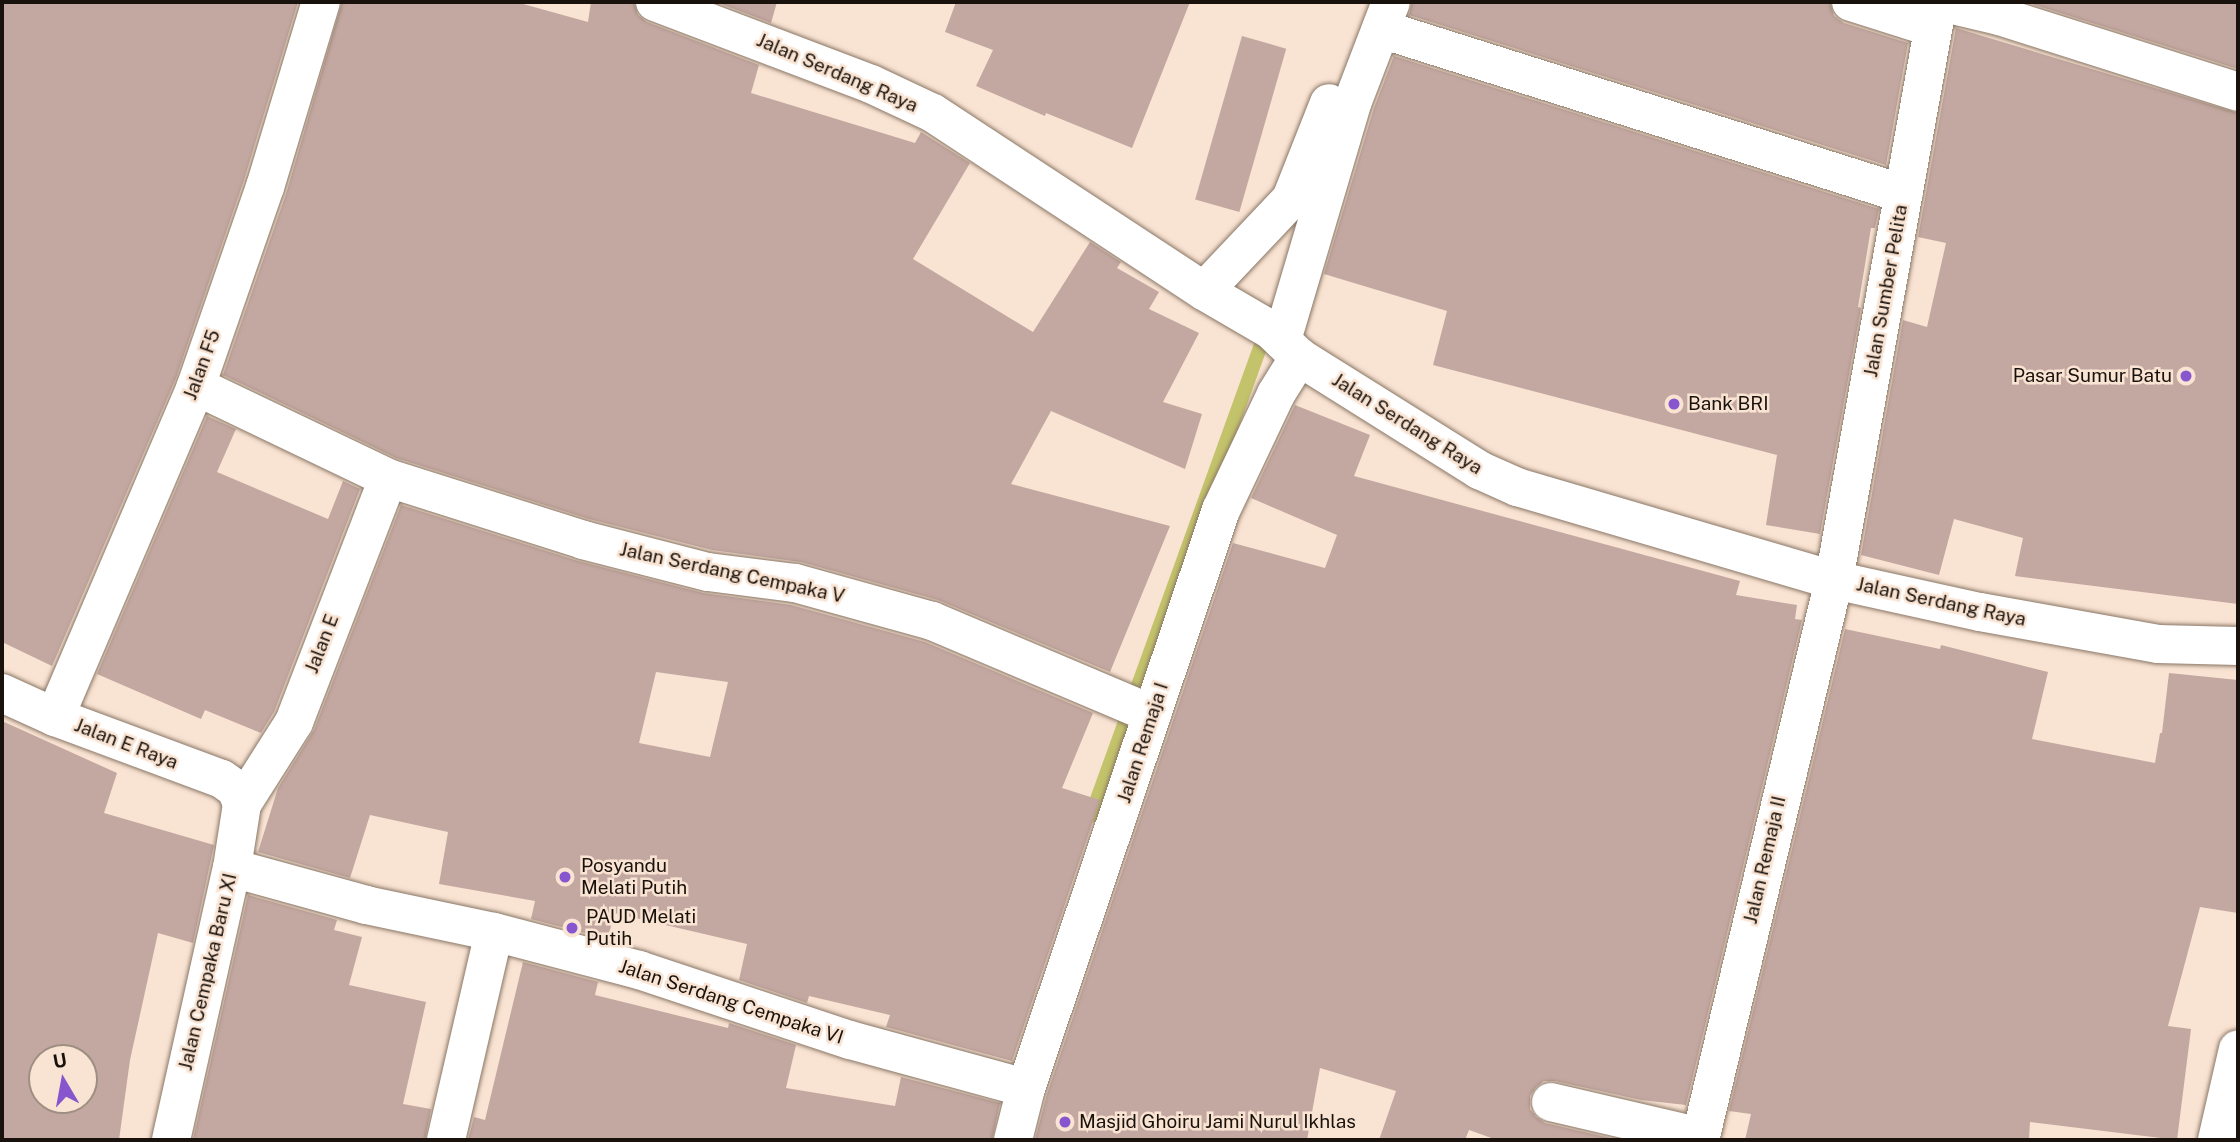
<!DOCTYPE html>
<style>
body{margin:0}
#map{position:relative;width:2240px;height:1142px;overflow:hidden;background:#f9e3d2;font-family:"Public Sans",sans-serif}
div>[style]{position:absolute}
.stream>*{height:14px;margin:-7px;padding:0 7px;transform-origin:7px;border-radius:7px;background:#c3c36b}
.building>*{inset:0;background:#c3a8a1;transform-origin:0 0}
.roads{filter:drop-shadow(0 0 2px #897666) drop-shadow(0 0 2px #897666)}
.street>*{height:38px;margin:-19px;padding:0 19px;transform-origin:19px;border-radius:19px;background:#fff}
.secondary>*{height:38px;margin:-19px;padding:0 19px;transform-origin:19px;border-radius:19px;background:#fff}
.dots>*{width:19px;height:19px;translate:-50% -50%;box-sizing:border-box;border:4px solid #f9e3d2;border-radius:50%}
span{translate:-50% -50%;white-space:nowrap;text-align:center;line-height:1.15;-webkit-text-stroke:5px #f9e3d2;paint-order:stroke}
.street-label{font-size:19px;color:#19120c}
.poi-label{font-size:19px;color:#19120c}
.right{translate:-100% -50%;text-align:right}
.left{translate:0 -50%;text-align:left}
.frame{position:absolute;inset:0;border:4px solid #19120c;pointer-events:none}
.north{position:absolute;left:28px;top:1044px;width:70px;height:70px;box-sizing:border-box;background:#f9e3d2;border:2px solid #9f8f83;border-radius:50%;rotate:350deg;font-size:19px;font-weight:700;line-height:28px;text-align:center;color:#19120c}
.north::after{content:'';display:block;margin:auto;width:24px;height:32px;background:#8755cd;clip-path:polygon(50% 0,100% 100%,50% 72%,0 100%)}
</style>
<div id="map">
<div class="stream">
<i style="left:1091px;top:816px;width:516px;rotate:-70.16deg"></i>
</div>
<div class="building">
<i style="clip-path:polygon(2px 2px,298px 2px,244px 180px,176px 378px,52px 666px,2px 642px)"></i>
<i style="clip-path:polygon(342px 2px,516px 2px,588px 22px,591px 2px,634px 2px,638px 15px,647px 22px,759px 65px,751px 93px,915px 143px,921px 132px,970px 163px,913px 259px,1033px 332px,1090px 242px,1121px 262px,1117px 268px,1159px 292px,1149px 309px,1199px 333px,1163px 402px,1202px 414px,1185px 469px,1051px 411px,1011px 484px,1170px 526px,1110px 672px,938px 600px,801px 562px,712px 550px,589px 519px,396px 458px,223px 375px,286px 194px)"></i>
<i style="clip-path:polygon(716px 2px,777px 2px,771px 23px)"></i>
<i style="clip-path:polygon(956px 2px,1190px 2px,1132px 148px,1046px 113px,1045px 116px,976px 86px,993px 50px,945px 32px)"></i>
<i style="clip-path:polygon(1412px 2px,1830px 2px,1834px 16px,1844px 23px,1908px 43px,1886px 165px,1409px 15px)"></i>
<i style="clip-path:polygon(2026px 2px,2238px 2px,2238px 69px)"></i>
<i style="clip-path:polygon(1956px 28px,2238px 113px,2238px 604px,2015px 576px,2023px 538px,1954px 519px,1939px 575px,1861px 555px,1903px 320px,1927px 327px,1946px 243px,1918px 237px)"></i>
<i style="left:1242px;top:36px;width:46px;height:170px;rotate:16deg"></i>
<i style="clip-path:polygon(1394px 56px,1879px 209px,1875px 228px,1871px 228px,1858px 307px,1861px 308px,1820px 534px,1766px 525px,1777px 455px,1433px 365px,1447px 311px,1324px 274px,1374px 108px)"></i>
<i style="clip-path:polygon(1295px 405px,1370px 435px,1354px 476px,1740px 581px,1736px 595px,1797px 605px,1795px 619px,1802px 620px,1686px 1105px,1641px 1100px,1555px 1081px,1544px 1081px,1536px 1087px,1530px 1096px,1530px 1109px,1536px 1117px,1545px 1123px,1619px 1140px,1497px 1140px,1469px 1130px,1465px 1140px,1379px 1140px,1396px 1091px,1320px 1068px,1307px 1140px,1035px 1140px,1047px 1094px,1233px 543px,1325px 568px,1337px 535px,1251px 498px)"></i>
<i style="clip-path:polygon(207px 416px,236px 429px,217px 472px,328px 519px,343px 481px,360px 489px,274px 712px,261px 733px,205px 710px,201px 719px,97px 674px)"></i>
<i style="clip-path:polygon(evenodd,401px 505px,578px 561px,703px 593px,791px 605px,925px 642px,1093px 713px,1062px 788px,1100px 800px,1012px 1061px,886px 1027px,890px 1015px,809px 996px,807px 1003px,739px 980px,747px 944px,614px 913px,608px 939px,531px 919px,535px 901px,439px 884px,448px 832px,370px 815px,350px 878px,258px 852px,278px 788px,314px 730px,401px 505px,656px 672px,728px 682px,710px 757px,639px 743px,656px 672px)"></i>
<i style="clip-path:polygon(1845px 629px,1940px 649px,1941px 645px,2048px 672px,2032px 739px,2155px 763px,2160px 733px,2162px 733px,2169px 673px,2238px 680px,2238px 913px,2200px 907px,2168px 1026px,2191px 1029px,2177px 1140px,2030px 1122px,2029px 1140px,1745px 1140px,1751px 1114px,1729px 1111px)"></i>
<i style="clip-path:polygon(evenodd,2px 721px,117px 773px,104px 813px,214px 845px,193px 943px,158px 933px,130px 1060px,119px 1140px,2px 1140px,2px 721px,42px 1058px,84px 1058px,84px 1100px,42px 1100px,42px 1058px)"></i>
<i style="clip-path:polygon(248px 895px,337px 920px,334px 930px,362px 937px,349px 985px,426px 1002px,403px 1104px,431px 1109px,425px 1140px,193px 1140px)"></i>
<i style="clip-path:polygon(523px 962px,598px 982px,595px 995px,728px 1028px,729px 1023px,796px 1045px,786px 1088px,895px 1106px,901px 1077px,1000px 1103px,992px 1140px,468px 1140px,474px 1117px,485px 1120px)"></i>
</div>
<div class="roads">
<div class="street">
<i style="left:1851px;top:2px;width:86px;rotate:17.6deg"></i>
<i style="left:1940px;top:2px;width:61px;rotate:13.3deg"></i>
<i style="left:1999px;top:16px;width:251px;rotate:17.6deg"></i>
<i style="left:1381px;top:29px;width:548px;rotate:17.51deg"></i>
<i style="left:1204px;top:291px;width:127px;rotate:-46.6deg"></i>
<i style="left:1291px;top:199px;width:103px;rotate:-68.4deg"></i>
<i style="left:1282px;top:340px;width:249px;rotate:-73.5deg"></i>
<i style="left:1353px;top:101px;width:106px;rotate:-69deg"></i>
<i style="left:196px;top:386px;width:213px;rotate:25.6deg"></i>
<i style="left:388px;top:478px;width:205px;rotate:17.6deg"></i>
<i style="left:583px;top:540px;width:129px;rotate:14.4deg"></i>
<i style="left:708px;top:572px;width:88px;rotate:7.2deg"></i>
<i style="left:795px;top:583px;width:142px;rotate:15.5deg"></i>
<i style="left:932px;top:621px;width:239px;rotate:22.9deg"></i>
<i style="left:2px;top:693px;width:58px;rotate:24.4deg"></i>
<i style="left:55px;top:717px;width:178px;rotate:20.4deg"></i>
<i style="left:222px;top:779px;width:17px;rotate:36deg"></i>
<i style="left:236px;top:789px;width:16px;rotate:68deg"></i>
<i style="left:55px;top:717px;width:360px;rotate:-66.9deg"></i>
<i style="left:196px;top:386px;width:211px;rotate:-70.9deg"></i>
<i style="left:265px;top:187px;width:193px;rotate:-73.2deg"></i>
<i style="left:232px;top:868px;width:139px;rotate:15.4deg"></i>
<i style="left:366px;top:905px;width:131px;rotate:11.9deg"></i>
<i style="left:494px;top:932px;width:150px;rotate:14.7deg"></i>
<i style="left:639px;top:970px;width:222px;rotate:18.4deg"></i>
<i style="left:850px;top:1040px;width:182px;rotate:15.3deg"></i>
<i style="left:1551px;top:1102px;width:154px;rotate:13.1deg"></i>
<i style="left:171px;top:1140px;width:279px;rotate:-77.4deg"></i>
<i style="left:232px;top:868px;width:65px;rotate:-81.1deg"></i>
<i style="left:242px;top:804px;width:97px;rotate:-57.6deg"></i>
<i style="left:294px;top:722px;width:261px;rotate:-68.9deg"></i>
<i style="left:446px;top:1140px;width:213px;rotate:-77deg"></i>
<i style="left:1013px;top:1140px;width:54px;rotate:-76deg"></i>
<i style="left:1026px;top:1088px;width:610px;rotate:-71.36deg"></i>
<i style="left:1221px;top:510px;width:128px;rotate:-64.6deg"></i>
<i style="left:1276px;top:394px;width:44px;rotate:-58.1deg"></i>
<i style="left:1700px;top:1140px;width:576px;rotate:-76.54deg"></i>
<i style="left:1834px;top:580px;width:587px;rotate:-79.8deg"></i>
<i style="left:2217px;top:1140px;width:93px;rotate:-77deg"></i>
</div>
<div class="secondary">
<i style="left:655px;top:2px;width:231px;rotate:20.8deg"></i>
<i style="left:871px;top:84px;width:68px;rotate:25.1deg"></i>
<i style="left:933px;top:113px;width:324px;rotate:33.3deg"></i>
<i style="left:1204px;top:291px;width:78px;rotate:30.2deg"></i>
<i style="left:1271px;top:330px;width:39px;rotate:44deg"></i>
<i style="left:1299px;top:357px;width:213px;rotate:32.1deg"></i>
<i style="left:1479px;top:470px;width:42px;rotate:24.1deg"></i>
<i style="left:1517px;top:487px;width:330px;rotate:16.4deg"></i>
<i style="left:1834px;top:580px;width:149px;rotate:12.4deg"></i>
<i style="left:1980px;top:612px;width:181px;rotate:10.2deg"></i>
<i style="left:2158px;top:644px;width:80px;rotate:1.4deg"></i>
</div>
</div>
<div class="dots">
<i style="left:2186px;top:376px;background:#8755cd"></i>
<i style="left:1674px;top:404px;background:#8755cd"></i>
<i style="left:565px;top:877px;background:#8755cd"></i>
<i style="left:572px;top:928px;background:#8755cd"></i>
<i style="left:1065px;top:1122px;background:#8755cd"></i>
</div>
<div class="street-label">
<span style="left:837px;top:73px;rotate:23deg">Jalan Serdang Raya</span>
<span style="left:1886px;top:291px;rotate:-80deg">Jalan Sumber Pelita</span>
<span style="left:202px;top:365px;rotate:-70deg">Jalan F5</span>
<span style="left:1407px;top:424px;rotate:32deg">Jalan Serdang Raya</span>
<span style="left:732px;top:573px;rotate:12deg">Jalan Serdang Cempaka V</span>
<span style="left:1941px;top:602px;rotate:12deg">Jalan Serdang Raya</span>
<span style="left:322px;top:644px;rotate:-69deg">Jalan E</span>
<span style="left:1143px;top:743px;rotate:-72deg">Jalan Remaja I</span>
<span style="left:126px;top:744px;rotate:21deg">Jalan E Raya</span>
<span style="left:1765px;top:860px;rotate:-77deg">Jalan Remaja II</span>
<span style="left:208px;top:972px;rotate:-77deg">Jalan Cempaka Baru XI</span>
<span style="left:731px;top:1002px;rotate:18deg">Jalan Serdang Cempaka VI</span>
</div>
<div class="poi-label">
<span class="right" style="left:2172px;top:376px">Pasar Sumur Batu</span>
<span class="left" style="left:1688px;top:404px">Bank BRI</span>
<span class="left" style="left:581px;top:877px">Posyandu<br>Melati Putih</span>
<span class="left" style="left:586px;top:928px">PAUD Melati<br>Putih</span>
<span class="left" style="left:1079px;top:1122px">Masjid Ghoiru Jami Nurul Ikhlas</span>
</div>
<div class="frame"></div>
<div class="north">U</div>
</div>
